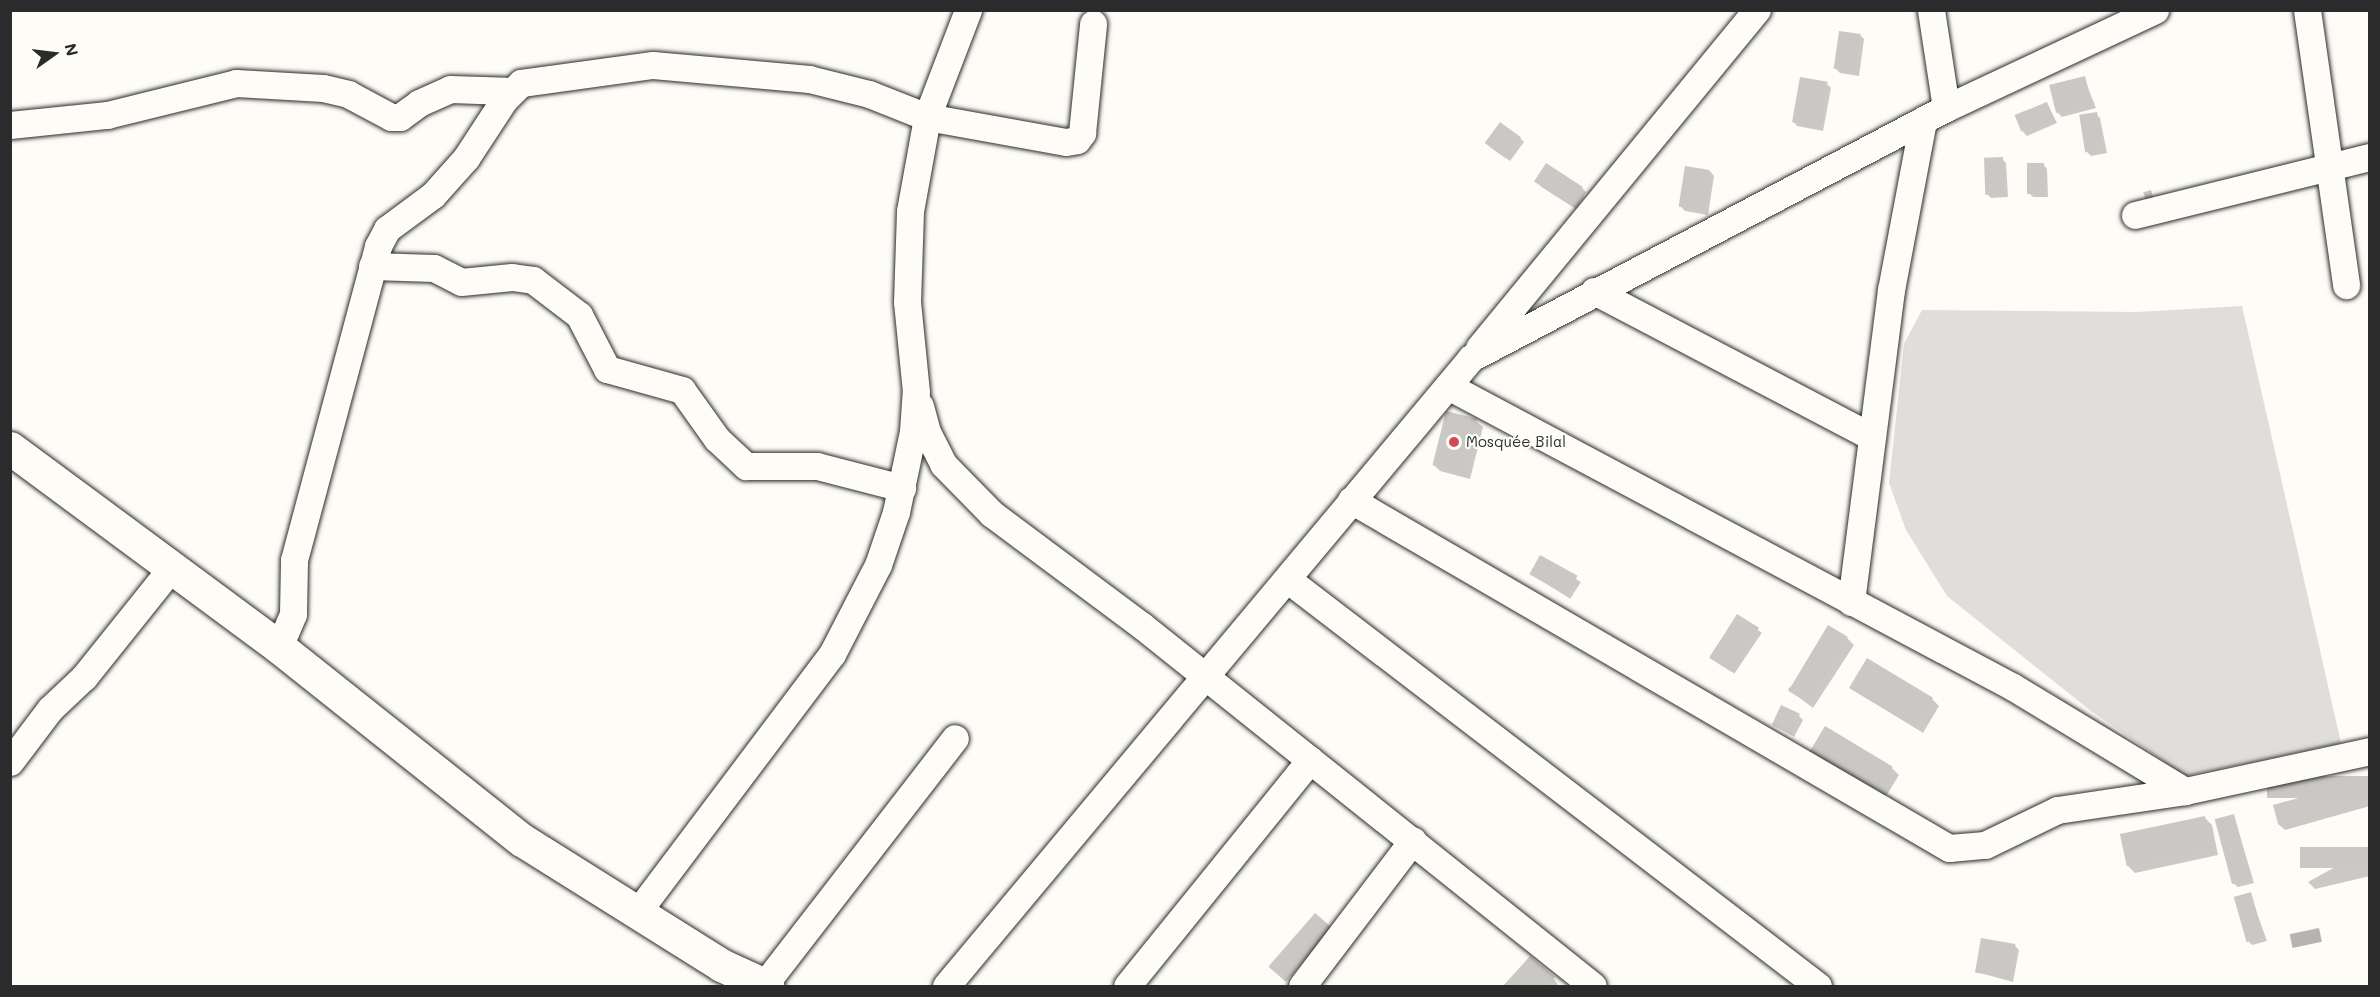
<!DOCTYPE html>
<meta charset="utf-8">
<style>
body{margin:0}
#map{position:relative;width:2380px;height:997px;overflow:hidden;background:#fdfcf7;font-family:Mali,sans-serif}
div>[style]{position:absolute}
.green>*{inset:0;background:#dfdeda}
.water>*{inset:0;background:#b5b4b1;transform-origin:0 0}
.shadow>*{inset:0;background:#0003;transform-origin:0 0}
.building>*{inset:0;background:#c9c8c4;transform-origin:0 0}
.roads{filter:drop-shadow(0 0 2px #2b2b2b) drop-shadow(0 0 2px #2b2b2b)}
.minor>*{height:27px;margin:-13.5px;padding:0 13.5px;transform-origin:13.5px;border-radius:13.5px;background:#fdfcf7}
.major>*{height:33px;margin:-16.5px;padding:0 16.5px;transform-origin:16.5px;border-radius:16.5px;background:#fdfcf7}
.dots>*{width:16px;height:16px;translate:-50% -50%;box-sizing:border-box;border:3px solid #fdfcf7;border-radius:50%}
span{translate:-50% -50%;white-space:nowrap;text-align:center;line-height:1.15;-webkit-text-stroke:4.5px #fdfcf7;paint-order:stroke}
.poi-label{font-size:15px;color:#2b2b2b}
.left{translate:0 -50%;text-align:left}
.frame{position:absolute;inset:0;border:12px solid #2b2b2b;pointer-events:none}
.north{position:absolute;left:24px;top:24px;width:60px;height:60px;-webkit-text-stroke:4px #fdfcf7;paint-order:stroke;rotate:76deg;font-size:16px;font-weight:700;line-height:24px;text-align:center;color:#2b2b2b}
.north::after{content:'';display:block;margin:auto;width:21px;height:27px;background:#2b2b2b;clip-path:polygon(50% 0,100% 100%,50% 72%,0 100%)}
</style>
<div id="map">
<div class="green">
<i style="clip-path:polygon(2242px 306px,2341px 743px,2185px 776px,2091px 711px,1947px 596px,1906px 530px,1889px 483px,1904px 344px,1922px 310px,2137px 312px)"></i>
</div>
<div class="water">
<i style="left:2319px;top:928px;width:14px;height:30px;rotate:78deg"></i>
</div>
<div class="shadow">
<i style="clip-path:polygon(1860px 35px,1864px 39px,1859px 76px,1840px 73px,1836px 69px)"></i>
<i style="clip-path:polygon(2084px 78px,2096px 108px,2062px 117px,2058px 113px)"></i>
<i style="clip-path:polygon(1827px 84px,1831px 88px,1823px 131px,1797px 126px,1793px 121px)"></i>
<i style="clip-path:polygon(2047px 103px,2057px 123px,2027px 136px,2023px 132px)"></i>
<i style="clip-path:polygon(2096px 114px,2100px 118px,2107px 153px,2091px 156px,2087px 152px)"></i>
<i style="clip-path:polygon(1520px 138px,1524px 142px,1510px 161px,1490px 147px)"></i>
<i style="clip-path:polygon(2002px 159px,2006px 163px,2008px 197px,1991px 198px,1987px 194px)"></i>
<i style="clip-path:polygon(2043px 164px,2047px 169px,2048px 197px,2033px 197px,2029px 193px)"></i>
<i style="clip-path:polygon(1710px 171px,1714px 176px,1708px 215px,1685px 211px,1681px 207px)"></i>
<i style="clip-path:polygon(1540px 186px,1582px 188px,1586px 192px,1576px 209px)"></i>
<i style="clip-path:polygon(1476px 421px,1483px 427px,1470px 479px,1440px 471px,1433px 464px)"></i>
<i style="left:1541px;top:557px;width:47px;height:20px;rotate:32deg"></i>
<i style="left:1737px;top:616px;width:30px;height:49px;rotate:34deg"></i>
<i style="clip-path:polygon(1847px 638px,1854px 645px,1813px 708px,1788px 689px)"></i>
<i style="clip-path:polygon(1851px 687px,1932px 699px,1939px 706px,1923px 733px)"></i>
<i style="clip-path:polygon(1799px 716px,1803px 720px,1794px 737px,1773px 725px)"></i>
<i style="clip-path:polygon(1810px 754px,1892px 768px,1899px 775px,1883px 801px)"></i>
<i style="clip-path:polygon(2370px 778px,2370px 806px,2285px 830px,2278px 824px,2273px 805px)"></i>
<i style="clip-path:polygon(2234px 816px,2254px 883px,2238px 887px,2233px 883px)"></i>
<i style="clip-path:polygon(2205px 818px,2212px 825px,2218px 855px,2135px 873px,2128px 866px)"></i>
<i style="clip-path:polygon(2370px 848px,2370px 876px,2315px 889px,2308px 882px)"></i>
<i style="clip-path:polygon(2250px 894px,2267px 941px,2252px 945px,2248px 941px)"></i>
<i style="clip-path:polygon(2014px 945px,2019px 950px,2013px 982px,1977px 972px)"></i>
<i style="clip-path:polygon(1531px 958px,1554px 979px,1559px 986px,1505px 986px)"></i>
</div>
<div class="building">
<i style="left:1839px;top:31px;width:22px;height:38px;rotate:8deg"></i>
<i style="left:2085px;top:76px;width:29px;height:37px;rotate:76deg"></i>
<i style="left:1800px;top:77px;width:28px;height:46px;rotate:10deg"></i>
<i style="left:2047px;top:102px;width:18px;height:35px;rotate:68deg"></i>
<i style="left:2097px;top:112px;width:38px;height:18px;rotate:81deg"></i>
<i style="left:1500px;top:122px;width:26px;height:26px;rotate:36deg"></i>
<i style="left:2003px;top:157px;width:37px;height:19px;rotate:88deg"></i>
<i style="left:1546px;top:163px;width:44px;height:22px;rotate:33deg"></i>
<i style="left:2027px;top:163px;width:17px;height:31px"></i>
<i style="left:1685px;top:166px;width:25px;height:41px;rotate:9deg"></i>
<i style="left:2151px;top:190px;width:15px;height:8px;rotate:74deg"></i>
<i style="left:1446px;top:411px;width:32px;height:56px;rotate:14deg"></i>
<i style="left:1540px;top:555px;width:43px;height:22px;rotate:29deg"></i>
<i style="left:1737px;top:614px;width:26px;height:52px;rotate:32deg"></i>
<i style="left:1828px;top:625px;width:23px;height:77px;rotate:31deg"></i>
<i style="left:1867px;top:658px;width:77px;height:35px;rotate:31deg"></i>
<i style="left:1781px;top:705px;width:21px;height:22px;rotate:25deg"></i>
<i style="left:1825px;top:726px;width:79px;height:34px;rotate:31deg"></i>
<i style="left:2370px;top:776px;width:22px;height:103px;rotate:90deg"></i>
<i style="left:2234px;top:814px;width:67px;height:20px;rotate:75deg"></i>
<i style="left:2205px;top:816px;width:33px;height:87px;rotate:78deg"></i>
<i style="left:2370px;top:847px;width:21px;height:70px;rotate:90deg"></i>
<i style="left:2251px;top:892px;width:47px;height:18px;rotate:74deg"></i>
<i style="left:1315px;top:913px;width:23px;height:71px;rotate:41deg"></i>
<i style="left:1981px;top:938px;width:35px;height:35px;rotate:10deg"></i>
<i style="clip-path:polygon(1530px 956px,1555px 977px,1547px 986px,1503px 986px)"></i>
</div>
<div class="roads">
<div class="minor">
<i style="left:1931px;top:10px;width:99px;rotate:81.3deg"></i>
<i style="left:2307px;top:10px;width:278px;rotate:81.9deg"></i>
<i style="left:10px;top:125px;width:98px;rotate:-5.9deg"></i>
<i style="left:107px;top:115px;width:133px;rotate:-13.9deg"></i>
<i style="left:236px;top:83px;width:87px;rotate:3.3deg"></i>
<i style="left:323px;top:88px;width:26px;rotate:13deg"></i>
<i style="left:348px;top:94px;width:49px;rotate:28.1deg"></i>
<i style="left:391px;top:117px;width:9px"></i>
<i style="left:400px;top:117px;width:24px;rotate:-36deg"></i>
<i style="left:419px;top:103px;width:34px;rotate:-24deg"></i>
<i style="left:450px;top:89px;width:61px;rotate:1.9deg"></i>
<i style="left:2135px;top:215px;width:242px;rotate:-13.9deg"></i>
<i style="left:372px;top:266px;width:62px;rotate:1.8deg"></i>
<i style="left:434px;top:268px;width:30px;rotate:27deg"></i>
<i style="left:461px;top:282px;width:51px;rotate:-5.6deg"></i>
<i style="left:512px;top:277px;width:21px;rotate:8deg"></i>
<i style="left:533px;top:280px;width:58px;rotate:37.3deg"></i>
<i style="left:579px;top:315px;width:61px;rotate:62.6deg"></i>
<i style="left:607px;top:369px;width:78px;rotate:15.6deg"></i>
<i style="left:682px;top:390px;width:60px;rotate:54.5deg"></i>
<i style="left:717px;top:439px;width:40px;rotate:43deg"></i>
<i style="left:746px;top:466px;width:71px"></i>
<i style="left:817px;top:466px;width:88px;rotate:14.5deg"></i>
<i style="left:1594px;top:291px;width:312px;rotate:27.7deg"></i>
<i style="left:1479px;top:348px;width:438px;rotate:-50.6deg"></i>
<i style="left:1448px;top:386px;width:640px;rotate:28.05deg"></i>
<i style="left:2013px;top:687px;width:201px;rotate:31.2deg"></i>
<i style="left:920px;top:406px;width:27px;rotate:75deg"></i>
<i style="left:927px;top:432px;width:36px;rotate:63deg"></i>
<i style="left:943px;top:464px;width:70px;rotate:45.6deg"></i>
<i style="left:992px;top:514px;width:186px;rotate:36.7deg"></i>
<i style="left:1141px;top:625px;width:578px;rotate:38.61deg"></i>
<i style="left:1351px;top:500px;width:692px;rotate:30.2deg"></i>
<i style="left:1949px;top:848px;width:36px;rotate:-5deg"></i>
<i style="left:1985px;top:845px;width:80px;rotate:-25.9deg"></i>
<i style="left:2057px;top:810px;width:129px;rotate:-8.4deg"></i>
<i style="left:2185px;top:791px;width:189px;rotate:-12.2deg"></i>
<i style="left:1287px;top:579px;width:669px;rotate:37.47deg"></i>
<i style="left:1851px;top:602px;width:315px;rotate:-82.7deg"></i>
<i style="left:1891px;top:290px;width:173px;rotate:-79.3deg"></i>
<i style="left:279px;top:647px;width:36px;rotate:-67deg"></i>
<i style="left:293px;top:614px;width:54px;rotate:-88.9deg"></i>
<i style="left:294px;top:560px;width:325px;rotate:-75deg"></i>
<i style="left:378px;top:246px;width:19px;rotate:-62deg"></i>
<i style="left:387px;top:229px;width:57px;rotate:-36.5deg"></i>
<i style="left:433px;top:195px;width:50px;rotate:-48.3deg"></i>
<i style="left:466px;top:158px;width:69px;rotate:-56.8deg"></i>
<i style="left:504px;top:100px;width:24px;rotate:-45deg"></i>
<i style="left:521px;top:83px;width:133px;rotate:-7.8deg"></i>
<i style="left:653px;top:65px;width:157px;rotate:5.1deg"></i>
<i style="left:809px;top:79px;width:62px;rotate:14deg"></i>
<i style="left:869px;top:94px;width:62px;rotate:21.6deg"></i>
<i style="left:927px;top:117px;width:141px;rotate:10.2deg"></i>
<i style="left:1066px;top:142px;width:11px;rotate:-10deg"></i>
<i style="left:1077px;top:140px;width:9px;rotate:-54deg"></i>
<i style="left:1082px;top:133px;width:110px;rotate:-84.2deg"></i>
<i style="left:10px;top:762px;width:66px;rotate:-53deg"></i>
<i style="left:50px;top:709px;width:47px;rotate:-43.3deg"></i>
<i style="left:84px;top:677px;width:142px;rotate:-51.3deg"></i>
<i style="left:639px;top:910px;width:321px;rotate:-53deg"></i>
<i style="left:832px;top:654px;width:100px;rotate:-62.7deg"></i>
<i style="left:878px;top:565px;width:56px;rotate:-71.2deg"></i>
<i style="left:896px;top:512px;width:83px;rotate:-78.1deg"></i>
<i style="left:913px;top:431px;width:39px;rotate:-86deg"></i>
<i style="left:916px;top:392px;width:90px;rotate:-95.7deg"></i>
<i style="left:907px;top:302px;width:91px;rotate:-88.1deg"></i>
<i style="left:910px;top:211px;width:96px;rotate:-79.7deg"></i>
<i style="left:927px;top:117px;width:115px;rotate:-69deg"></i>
<i style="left:764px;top:985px;width:312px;rotate:-52.3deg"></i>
<i style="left:946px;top:986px;width:819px;rotate:-50.1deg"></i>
<i style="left:1471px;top:358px;width:537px;rotate:-27.76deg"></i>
<i style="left:1946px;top:108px;width:231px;rotate:-25.1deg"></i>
<i style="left:1127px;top:986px;width:291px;rotate:-51deg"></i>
<i style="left:1302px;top:986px;width:183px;rotate:-52.8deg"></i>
</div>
<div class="major">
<i style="left:10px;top:448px;width:335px;rotate:36.5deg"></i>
<i style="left:279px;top:647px;width:310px;rotate:38.5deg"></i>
<i style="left:522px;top:840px;width:235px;rotate:32.1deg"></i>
<i style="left:721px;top:965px;width:51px;rotate:24.5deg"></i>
</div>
</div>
<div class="dots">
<i style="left:1454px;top:442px;background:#d1495b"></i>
</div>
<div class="poi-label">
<span class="left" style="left:1466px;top:442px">Mosquée Bilal</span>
</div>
<div class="frame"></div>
<div class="north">N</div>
</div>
